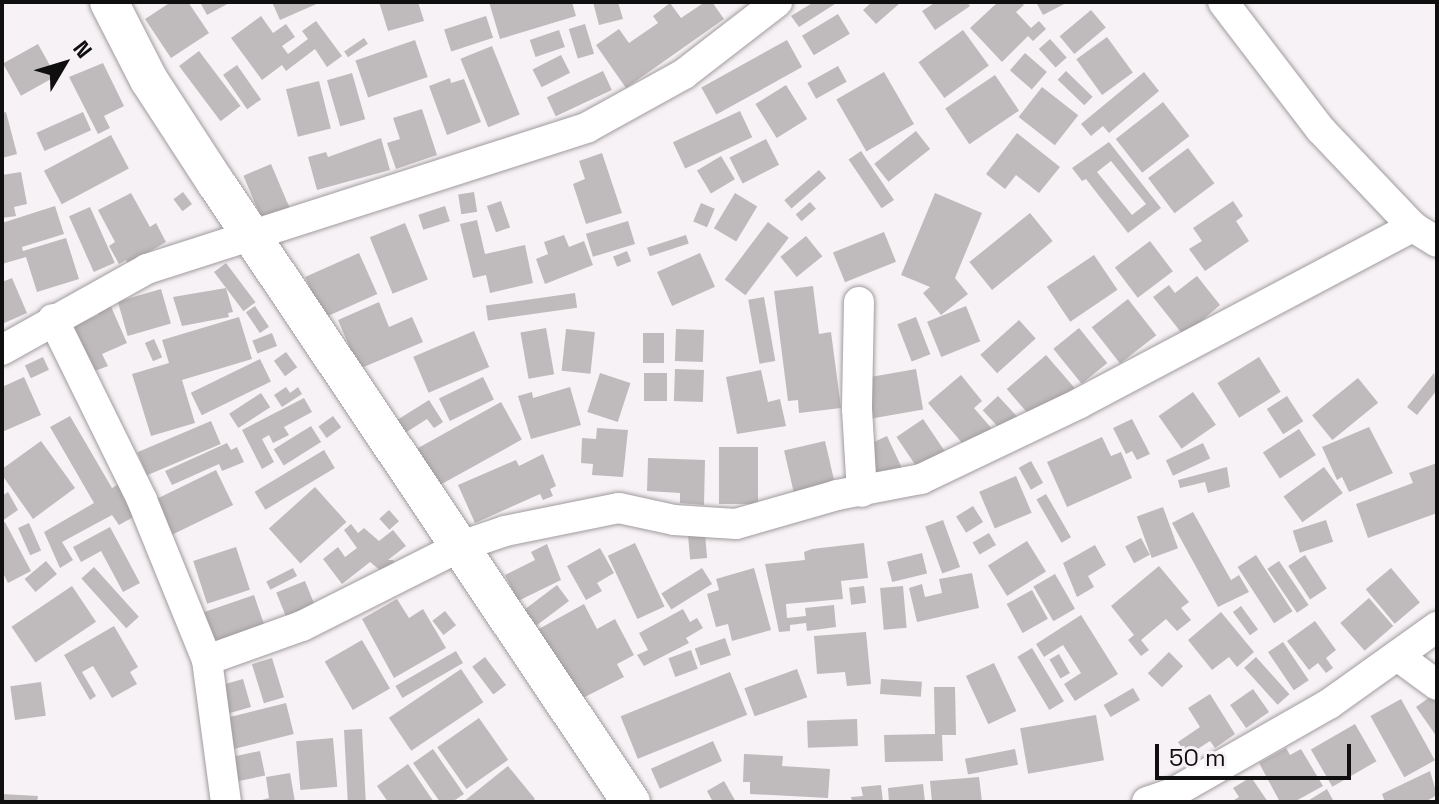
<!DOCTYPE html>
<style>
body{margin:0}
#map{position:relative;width:1439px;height:804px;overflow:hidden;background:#f7f2f5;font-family:"Space Grotesk",sans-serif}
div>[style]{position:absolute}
.building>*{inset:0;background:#bfbabc;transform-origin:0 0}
.roads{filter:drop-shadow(0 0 2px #a09b9e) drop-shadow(0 0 2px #a09b9e)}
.minor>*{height:30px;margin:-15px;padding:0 15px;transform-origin:15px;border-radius:15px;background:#fff}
.tertiary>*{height:38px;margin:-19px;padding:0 19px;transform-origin:19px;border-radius:19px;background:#fff}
span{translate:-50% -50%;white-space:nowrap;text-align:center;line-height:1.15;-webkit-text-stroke:7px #f7f2f5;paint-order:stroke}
.frame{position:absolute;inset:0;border:4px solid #100f0f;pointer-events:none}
.north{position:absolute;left:24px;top:24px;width:80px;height:80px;-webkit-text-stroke:6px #f7f2f5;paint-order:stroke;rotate:52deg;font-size:22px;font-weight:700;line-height:32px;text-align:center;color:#100f0f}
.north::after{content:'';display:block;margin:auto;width:28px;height:36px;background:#100f0f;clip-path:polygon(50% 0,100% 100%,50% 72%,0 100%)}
.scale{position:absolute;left:1155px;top:744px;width:196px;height:36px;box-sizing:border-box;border:4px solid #100f0f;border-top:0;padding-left:10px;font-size:24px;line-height:28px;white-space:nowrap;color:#100f0f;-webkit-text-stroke:6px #f7f2f5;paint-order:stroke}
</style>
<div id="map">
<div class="building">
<i style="clip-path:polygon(171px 2px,188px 2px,209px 33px,171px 58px,145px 19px)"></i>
<i style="clip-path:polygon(200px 2px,231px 2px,207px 15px)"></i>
<i style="clip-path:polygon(272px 2px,321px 2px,280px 20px)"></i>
<i style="clip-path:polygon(379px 2px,418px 2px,424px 21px,388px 31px)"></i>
<i style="clip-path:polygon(489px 2px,572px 2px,576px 16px,500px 39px)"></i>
<i style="clip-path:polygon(593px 2px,618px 2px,623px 19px,599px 25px)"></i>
<i style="clip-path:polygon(705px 2px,712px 2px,724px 19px,626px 88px,596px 45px,619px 29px,629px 43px,658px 23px,653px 16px,670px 3px,681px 18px)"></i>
<i style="clip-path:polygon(814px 2px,838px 2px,799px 27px,791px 16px)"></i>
<i style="clip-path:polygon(872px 2px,897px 2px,899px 4px,876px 24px,863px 10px)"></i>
<i style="clip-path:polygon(936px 2px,967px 2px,970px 6px,935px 30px,922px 11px)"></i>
<i style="clip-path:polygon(998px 2px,1021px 2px,1024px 5px,1016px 12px,1031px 28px,1039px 21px,1046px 29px,1033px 41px,1028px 36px,1002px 62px,970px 28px)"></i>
<i style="clip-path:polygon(1036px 2px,1068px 2px,1043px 15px)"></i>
<i style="left:1091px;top:10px;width:23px;height:41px;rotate:50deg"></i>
<i style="left:838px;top:14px;width:23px;height:42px;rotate:59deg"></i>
<i style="clip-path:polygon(261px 16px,273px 33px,286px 24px,295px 37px,282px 46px,288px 54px,308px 39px,302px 31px,316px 21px,342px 56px,327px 67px,315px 49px,286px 71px,282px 65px,262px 80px,231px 38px)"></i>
<i style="left:486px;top:16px;width:23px;height:44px;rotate:72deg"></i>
<i style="left:585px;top:24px;width:31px;height:17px;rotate:73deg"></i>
<i style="left:559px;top:30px;width:18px;height:31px;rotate:71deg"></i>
<i style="left:963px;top:30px;width:44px;height:55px;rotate:54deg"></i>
<i style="left:1107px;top:37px;width:44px;height:38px;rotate:54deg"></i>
<i style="left:364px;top:38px;width:7px;height:24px;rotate:56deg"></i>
<i style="left:1050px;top:39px;width:25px;height:15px;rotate:48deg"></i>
<i style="left:415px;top:40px;width:39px;height:63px;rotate:71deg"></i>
<i style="left:787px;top:40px;width:31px;height:98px;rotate:61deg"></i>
<i style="left:38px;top:44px;width:37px;height:40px;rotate:61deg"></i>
<i style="left:492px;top:46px;width:74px;height:34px;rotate:68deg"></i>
<i style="left:199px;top:51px;width:69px;height:25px;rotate:53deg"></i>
<i style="left:1025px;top:53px;width:29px;height:23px;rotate:41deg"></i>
<i style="left:561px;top:55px;width:20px;height:32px;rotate:63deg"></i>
<i style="clip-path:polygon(103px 63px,124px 106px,104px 116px,110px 128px,98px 134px,69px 77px)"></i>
<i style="left:237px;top:65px;width:42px;height:17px;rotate:55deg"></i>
<i style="left:838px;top:66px;width:18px;height:35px;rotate:61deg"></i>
<i style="left:603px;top:71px;width:21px;height:62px;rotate:65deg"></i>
<i style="left:1066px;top:71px;width:37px;height:12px;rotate:44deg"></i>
<i style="left:884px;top:72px;width:60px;height:55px;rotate:60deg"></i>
<i style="clip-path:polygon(1144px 72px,1159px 91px,1109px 133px,1103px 126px,1091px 136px,1081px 124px)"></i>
<i style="left:352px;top:73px;width:48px;height:26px;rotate:74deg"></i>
<i style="left:995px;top:75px;width:43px;height:60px;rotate:56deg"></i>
<i style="clip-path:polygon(450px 78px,451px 83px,464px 79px,481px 122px,447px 135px,429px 86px)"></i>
<i style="left:319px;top:81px;width:49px;height:34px;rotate:76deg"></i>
<i style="left:786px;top:85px;width:40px;height:36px;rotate:58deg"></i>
<i style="left:1042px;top:87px;width:46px;height:38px;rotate:38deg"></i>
<i style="left:1163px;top:102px;width:43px;height:60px;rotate:52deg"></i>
<i style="clip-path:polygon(422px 109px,437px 155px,396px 169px,387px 143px,400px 139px,393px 118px)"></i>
<i style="left:740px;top:111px;width:29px;height:74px;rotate:65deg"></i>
<i style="clip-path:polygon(6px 112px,17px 154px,2px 158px,2px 113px)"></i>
<i style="left:83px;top:112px;width:20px;height:51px;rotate:66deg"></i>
<i style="left:916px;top:131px;width:23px;height:53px;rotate:52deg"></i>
<i style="clip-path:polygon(1017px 133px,1060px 167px,1039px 193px,1016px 175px,1005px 189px,986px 174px)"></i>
<i style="left:111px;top:135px;width:38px;height:76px;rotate:62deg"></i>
<i style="clip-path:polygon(381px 138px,390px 170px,317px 190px,308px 157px,326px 152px,328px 157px)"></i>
<i style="left:766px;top:139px;width:29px;height:41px;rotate:63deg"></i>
<i style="clip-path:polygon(evenodd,1109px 142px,1161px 208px,1128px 233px,1086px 179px,1082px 181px,1072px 168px,1109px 142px,1111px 161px,1146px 204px,1132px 215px,1097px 172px,1111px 161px)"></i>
<i style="left:1188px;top:148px;width:44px;height:50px;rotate:53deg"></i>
<i style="left:861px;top:151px;width:59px;height:15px;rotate:56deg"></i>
<i style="clip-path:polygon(602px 153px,622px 213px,586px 224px,573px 184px,585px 179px,579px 161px)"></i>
<i style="left:721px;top:156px;width:27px;height:28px;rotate:59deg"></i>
<i style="left:271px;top:164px;width:50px;height:30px;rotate:67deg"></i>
<i style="left:819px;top:170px;width:11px;height:46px;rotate:49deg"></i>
<i style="clip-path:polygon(21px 172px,27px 204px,14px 207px,16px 216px,2px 218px,2px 175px)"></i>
<i style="left:183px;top:192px;width:15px;height:12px;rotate:53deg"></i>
<i style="left:474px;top:192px;width:20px;height:16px;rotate:81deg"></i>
<i style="clip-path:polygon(131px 193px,150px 227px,156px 223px,166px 242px,128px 264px,126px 260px,119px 264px,109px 246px,115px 242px,98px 210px)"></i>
<i style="left:735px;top:193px;width:26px;height:41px;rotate:31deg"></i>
<i style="clip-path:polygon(935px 193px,982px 213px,955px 278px,968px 294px,941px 315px,923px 293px,930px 287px,901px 275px)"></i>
<i style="left:501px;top:201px;width:28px;height:15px;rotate:71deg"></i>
<i style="clip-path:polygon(1233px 201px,1243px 216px,1236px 221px,1249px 241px,1205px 271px,1189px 249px,1202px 241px,1193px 228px)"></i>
<i style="left:810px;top:202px;width:9px;height:19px;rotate:49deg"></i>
<i style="left:701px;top:203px;width:15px;height:20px;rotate:23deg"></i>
<i style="clip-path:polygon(55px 206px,64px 234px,22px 247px,23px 251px,66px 238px,79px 279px,37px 292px,26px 257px,2px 264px,2px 223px)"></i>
<i style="left:445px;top:206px;width:16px;height:28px;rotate:72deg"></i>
<i style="left:90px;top:207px;width:61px;height:23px;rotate:66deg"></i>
<i style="left:1030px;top:213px;width:36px;height:78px;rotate:51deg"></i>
<i style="clip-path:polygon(477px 220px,485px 254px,525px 245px,533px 283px,490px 293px,486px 275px,473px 278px,460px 224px)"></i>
<i style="left:628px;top:221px;width:24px;height:44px;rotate:73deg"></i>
<i style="left:768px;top:222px;width:26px;height:72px;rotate:37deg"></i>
<i style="left:405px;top:223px;width:61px;height:38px;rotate:68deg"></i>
<i style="left:884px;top:232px;width:32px;height:55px;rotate:68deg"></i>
<i style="clip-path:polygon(564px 235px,569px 247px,584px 241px,593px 265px,545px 284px,536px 259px,548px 254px,544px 242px)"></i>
<i style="left:686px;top:235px;width:9px;height:41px;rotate:72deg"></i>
<i style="left:806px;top:236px;width:26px;height:33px;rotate:51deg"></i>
<i style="left:1150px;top:241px;width:38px;height:44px;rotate:53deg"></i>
<i style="left:627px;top:251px;width:11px;height:15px;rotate:68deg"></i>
<i style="left:359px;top:253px;width:45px;height:59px;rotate:66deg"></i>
<i style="left:700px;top:253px;width:37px;height:47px;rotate:66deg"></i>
<i style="left:1094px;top:255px;width:42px;height:57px;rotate:56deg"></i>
<i style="left:226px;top:263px;width:49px;height:15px;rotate:53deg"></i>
<i style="clip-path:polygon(1197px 276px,1220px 305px,1184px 336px,1153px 297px,1169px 285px,1175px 293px)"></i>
<i style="clip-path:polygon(12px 278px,27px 313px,2px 324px,2px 282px)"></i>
<i style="clip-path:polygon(813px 286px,819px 334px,831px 332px,841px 408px,799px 413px,798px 400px,788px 401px,774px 291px)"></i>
<i style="clip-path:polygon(226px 288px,233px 312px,228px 313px,229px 317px,182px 326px,173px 297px)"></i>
<i style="left:161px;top:289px;width:36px;height:45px;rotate:74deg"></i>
<i style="left:575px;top:293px;width:15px;height:90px;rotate:82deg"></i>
<i style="left:764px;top:297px;width:65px;height:16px;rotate:80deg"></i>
<i style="left:1128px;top:299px;width:46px;height:46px;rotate:52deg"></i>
<i style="clip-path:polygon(109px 302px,127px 343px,102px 354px,108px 366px,87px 374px,69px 328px,98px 315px,95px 308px)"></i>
<i style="clip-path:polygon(379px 302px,389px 327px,412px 317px,423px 342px,359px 369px,338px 320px)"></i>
<i style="left:255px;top:306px;width:25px;height:11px;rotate:56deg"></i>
<i style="left:966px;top:306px;width:38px;height:42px;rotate:68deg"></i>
<i style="clip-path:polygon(239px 317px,252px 359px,182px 380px,195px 423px,151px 436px,132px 374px,169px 363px,162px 340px)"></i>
<i style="left:916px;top:317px;width:40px;height:20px;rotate:69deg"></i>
<i style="left:1019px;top:320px;width:25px;height:52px;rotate:48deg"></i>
<i style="left:546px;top:328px;width:47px;height:26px;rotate:80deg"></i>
<i style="left:1079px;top:328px;width:45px;height:33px;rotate:51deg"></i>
<i style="left:566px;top:329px;width:29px;height:42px;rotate:6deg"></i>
<i style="left:676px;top:329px;width:28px;height:32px;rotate:2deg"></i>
<i style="left:474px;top:331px;width:39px;height:66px;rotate:67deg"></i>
<i style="left:272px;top:333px;width:14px;height:21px;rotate:69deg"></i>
<i style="left:643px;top:333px;width:21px;height:30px"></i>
<i style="left:154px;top:339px;width:20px;height:10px;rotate:66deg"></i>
<i style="left:286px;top:352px;width:19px;height:15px;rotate:54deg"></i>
<i style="left:1046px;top:355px;width:44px;height:52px;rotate:49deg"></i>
<i style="left:43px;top:357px;width:14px;height:20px;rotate:65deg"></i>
<i style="left:1259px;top:357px;width:41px;height:49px;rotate:58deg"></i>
<i style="left:260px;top:359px;width:25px;height:77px;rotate:64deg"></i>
<i style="left:675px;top:369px;width:29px;height:32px;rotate:2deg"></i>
<i style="left:916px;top:369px;width:41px;height:52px;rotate:80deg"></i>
<i style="clip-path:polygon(761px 370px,768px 402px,780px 399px,786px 426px,737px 434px,726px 377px)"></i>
<i style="left:600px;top:373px;width:32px;height:41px;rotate:18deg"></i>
<i style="left:644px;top:373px;width:23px;height:28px"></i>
<i style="clip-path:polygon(1434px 373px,1437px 390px,1417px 415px,1407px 407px)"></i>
<i style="clip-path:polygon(961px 375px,982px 401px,974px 408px,993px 430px,969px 451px,928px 403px)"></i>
<i style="clip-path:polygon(24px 377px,41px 415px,2px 432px,2px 387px)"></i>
<i style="left:483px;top:377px;width:25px;height:49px;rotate:64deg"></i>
<i style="left:1358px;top:378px;width:32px;height:59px;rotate:51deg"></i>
<i style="clip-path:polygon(286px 387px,290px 393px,298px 387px,302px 394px,282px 407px,274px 395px)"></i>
<i style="clip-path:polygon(570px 387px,581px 425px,531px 439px,518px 396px,532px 392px,533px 398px)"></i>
<i style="left:1193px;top:392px;width:40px;height:42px;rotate:55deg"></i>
<i style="left:261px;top:393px;width:17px;height:38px;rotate:57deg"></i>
<i style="left:998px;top:396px;width:33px;height:21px;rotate:47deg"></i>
<i style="left:1287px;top:396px;width:30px;height:24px;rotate:57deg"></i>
<i style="clip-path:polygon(304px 398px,312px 412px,284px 427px,289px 435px,273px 443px,269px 435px,262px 439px,274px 462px,262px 469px,242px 430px)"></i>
<i style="clip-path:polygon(429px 400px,443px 422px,434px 428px,427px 419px,402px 435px,394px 422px)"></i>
<i style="left:501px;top:402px;width:43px;height:104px;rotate:61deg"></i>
<i style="clip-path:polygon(70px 416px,112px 488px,119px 484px,137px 515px,119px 525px,112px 515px,62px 542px,73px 560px,60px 568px,44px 532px,94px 503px,50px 427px)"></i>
<i style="left:333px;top:416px;width:14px;height:18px;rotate:54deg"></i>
<i style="left:923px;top:419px;width:42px;height:32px;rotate:56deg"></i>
<i style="clip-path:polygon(1132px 419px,1150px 454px,1137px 460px,1132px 451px,1126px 454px,1113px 428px)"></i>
<i style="left:211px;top:421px;width:25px;height:80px;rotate:67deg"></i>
<i style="left:311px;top:426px;width:19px;height:44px;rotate:58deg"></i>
<i style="clip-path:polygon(1369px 427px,1393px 473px,1349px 492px,1342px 477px,1337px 480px,1322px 447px)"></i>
<i style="clip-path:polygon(597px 428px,628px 430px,623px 477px,592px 475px,593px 464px,581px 463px,582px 438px,596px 439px)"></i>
<i style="left:1299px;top:429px;width:31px;height:43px;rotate:57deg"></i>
<i style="left:887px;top:436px;width:35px;height:26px;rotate:65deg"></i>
<i style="clip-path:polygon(1102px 437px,1111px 456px,1121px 452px,1132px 478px,1067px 507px,1047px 462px)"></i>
<i style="clip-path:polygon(41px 441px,75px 488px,33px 519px,2px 475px,2px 469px)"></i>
<i style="left:825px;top:441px;width:46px;height:42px;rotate:77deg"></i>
<i style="clip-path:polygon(227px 443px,231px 450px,237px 447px,244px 462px,222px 471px,219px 464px,172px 485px,165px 471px)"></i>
<i style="left:1203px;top:443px;width:17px;height:41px;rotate:65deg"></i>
<i style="left:719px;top:447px;width:39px;height:57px"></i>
<i style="left:324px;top:450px;width:21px;height:81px;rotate:59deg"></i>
<i style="clip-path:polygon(543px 454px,556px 486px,550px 489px,553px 496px,543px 500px,540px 494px,475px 523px,458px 485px,516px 460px,519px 466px)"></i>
<i style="clip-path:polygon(648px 458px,705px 460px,704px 505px,680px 503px,680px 493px,647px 491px)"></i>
<i style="left:1031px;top:461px;width:25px;height:14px;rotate:61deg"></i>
<i style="clip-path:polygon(1437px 463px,1437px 513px,1368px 538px,1356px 504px,1413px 483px,1409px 473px)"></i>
<i style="clip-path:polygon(1227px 467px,1230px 487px,1208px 493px,1205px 482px,1180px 488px,1178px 480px)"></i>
<i style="left:1324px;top:467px;width:32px;height:50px;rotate:54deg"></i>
<i style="left:216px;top:470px;width:39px;height:68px;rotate:64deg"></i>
<i style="left:1016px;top:476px;width:40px;height:40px;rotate:67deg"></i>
<i style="left:315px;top:487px;width:47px;height:62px;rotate:48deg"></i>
<i style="clip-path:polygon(8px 492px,18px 510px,2px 521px,2px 496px)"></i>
<i style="left:1046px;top:494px;width:50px;height:11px;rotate:60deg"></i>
<i style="left:973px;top:506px;width:19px;height:20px;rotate:58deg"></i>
<i style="left:1163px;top:507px;width:44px;height:28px;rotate:70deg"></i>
<i style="left:389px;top:510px;width:15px;height:13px;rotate:48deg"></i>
<i style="clip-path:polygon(1193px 512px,1231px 580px,1239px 575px,1249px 592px,1218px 607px,1172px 523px)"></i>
<i style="left:943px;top:520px;width:50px;height:19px;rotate:70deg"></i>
<i style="left:1326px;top:520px;width:23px;height:35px;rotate:72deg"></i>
<i style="clip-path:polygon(5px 522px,31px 571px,8px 583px,2px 571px,2px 524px)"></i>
<i style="left:29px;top:523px;width:30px;height:12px;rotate:66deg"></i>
<i style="clip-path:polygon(351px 524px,358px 533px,364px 528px,379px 541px,393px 530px,406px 546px,388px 560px,393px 560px,398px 567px,387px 576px,370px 562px,342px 584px,323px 559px,338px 547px,345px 557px,357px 548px,344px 530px)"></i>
<i style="clip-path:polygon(110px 527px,140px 583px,123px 592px,101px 551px,81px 562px,73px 547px)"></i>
<i style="left:989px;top:533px;width:14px;height:19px;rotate:60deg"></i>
<i style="left:705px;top:534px;width:24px;height:17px;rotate:85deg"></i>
<i style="left:1141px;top:538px;width:19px;height:18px;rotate:62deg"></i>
<i style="left:1027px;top:541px;width:36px;height:46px;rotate:58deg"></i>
<i style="left:635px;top:543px;width:70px;height:30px;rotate:65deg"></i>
<i style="clip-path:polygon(864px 543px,868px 578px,841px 581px,843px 599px,786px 604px,787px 618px,806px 616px,805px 608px,834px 605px,836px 627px,807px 631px,806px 623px,790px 625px,790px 631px,779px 632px,765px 564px,805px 560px,804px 552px,812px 549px)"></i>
<i style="clip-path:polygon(547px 544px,561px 580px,518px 601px,505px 575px,535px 560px,531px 552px)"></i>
<i style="clip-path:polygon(1095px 545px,1106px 565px,1088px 576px,1094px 587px,1077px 597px,1063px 563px)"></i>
<i style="left:236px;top:547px;width:45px;height:45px;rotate:72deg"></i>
<i style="clip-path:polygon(600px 548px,614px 573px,597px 583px,602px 591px,586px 600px,567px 566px)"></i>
<i style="left:922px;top:553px;width:21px;height:36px;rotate:76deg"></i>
<i style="left:1256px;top:555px;width:67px;height:22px;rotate:57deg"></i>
<i style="left:1305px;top:555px;width:40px;height:20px;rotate:57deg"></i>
<i style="left:46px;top:561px;width:17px;height:28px;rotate:50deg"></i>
<i style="left:1279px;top:561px;width:53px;height:14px;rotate:56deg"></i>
<i style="clip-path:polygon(1159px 566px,1189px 602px,1181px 608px,1191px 620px,1177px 631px,1166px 619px,1141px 640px,1149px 650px,1141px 656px,1128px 640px,1134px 635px,1111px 606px)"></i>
<i style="left:94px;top:567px;width:67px;height:17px;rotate:48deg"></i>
<i style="left:293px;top:568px;width:9px;height:30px;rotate:63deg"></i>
<i style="left:702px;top:568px;width:19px;height:48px;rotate:58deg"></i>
<i style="clip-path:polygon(754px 568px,771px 630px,732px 641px,728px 624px,716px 627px,707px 594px,719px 590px,716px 579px)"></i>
<i style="left:1391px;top:568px;width:45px;height:33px;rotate:50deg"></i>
<i style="clip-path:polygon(972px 573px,979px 608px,917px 622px,909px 588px,922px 584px,925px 597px,942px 593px,939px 579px)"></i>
<i style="left:1055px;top:574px;width:40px;height:25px;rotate:60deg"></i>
<i style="left:305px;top:581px;width:31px;height:31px;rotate:68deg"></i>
<i style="left:557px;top:585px;width:20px;height:43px;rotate:53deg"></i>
<i style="left:72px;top:586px;width:43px;height:73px;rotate:56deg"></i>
<i style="left:864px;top:586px;width:17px;height:15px;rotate:83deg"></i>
<i style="left:903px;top:586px;width:42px;height:23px;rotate:85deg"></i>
<i style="left:1032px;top:590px;width:33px;height:29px;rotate:61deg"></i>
<i style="left:254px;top:595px;width:34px;height:54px;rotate:71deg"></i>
<i style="left:1369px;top:598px;width:37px;height:38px;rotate:49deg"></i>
<i style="clip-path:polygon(397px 599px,409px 618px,423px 609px,446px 648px,394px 678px,362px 619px)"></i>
<i style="clip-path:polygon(584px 604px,597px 629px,615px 619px,634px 655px,617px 664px,624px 677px,575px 702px,537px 630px)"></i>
<i style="left:1241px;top:606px;width:29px;height:10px;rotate:54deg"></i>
<i style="clip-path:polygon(683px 609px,690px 622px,697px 618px,703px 628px,686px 638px,689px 643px,644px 666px,637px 655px,648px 650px,639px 633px)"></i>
<i style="left:445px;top:611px;width:18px;height:16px;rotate:52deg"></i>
<i style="clip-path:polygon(1221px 612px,1254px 652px,1237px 667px,1229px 657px,1212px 670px,1188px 640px)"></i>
<i style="clip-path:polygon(1081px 615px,1118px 674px,1075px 701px,1064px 684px,1081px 673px,1063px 645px,1044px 657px,1036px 644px)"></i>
<i style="clip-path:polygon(1315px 621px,1336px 650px,1326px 658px,1333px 668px,1326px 673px,1318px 663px,1309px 670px,1287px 641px)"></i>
<i style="clip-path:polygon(114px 626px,138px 667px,130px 672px,137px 684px,112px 698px,93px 666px,82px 672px,96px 696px,90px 700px,64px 655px)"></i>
<i style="clip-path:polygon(866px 632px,871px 684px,847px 686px,845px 672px,817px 674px,814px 636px)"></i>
<i style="left:725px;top:638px;width:18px;height:32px;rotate:71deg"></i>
<i style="left:362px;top:640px;width:56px;height:43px;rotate:60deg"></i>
<i style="left:1283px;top:642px;width:46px;height:18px;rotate:56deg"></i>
<i style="left:1032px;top:648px;width:62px;height:17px;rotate:59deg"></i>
<i style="left:691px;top:650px;width:20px;height:24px;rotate:70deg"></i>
<i style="left:456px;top:651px;width:14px;height:70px;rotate:60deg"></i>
<i style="left:1169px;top:652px;width:20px;height:30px;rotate:45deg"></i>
<i style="left:1059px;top:654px;width:22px;height:11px;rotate:60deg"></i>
<i style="left:485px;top:657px;width:35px;height:16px;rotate:53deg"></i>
<i style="left:1256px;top:657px;width:50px;height:16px;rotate:48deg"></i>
<i style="left:272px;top:658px;width:41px;height:21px;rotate:73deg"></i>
<i style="left:994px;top:663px;width:53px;height:31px;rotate:65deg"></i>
<i style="left:461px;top:669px;width:40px;height:87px;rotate:56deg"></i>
<i style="left:797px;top:669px;width:30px;height:56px;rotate:70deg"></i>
<i style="left:730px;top:672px;width:46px;height:118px;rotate:68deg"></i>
<i style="left:243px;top:679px;width:29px;height:31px;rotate:74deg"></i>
<i style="left:881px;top:679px;width:41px;height:15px;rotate:4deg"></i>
<i style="left:41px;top:682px;width:34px;height:31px;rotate:82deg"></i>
<i style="clip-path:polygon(934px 687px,955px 687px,956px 735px,942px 735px,943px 761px,885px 762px,884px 735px,935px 734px)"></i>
<i style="left:1133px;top:688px;width:14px;height:34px;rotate:60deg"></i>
<i style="left:1253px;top:689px;width:28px;height:28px;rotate:55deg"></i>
<i style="clip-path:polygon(1437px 692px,1437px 737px,1416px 707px)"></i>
<i style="clip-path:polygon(1210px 694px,1235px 734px,1215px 748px,1210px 741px,1187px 756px,1178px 742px,1200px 727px,1188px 708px)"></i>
<i style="left:1401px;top:699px;width:70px;height:35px;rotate:61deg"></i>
<i style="left:286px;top:703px;width:32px;height:68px;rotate:76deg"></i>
<i style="left:1096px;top:715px;width:46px;height:77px;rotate:80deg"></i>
<i style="left:479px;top:718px;width:51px;height:51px;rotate:55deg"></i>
<i style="left:857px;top:719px;width:27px;height:50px;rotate:88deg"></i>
<i style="left:1355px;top:724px;width:43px;height:51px;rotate:60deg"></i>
<i style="left:362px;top:729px;width:72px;height:18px;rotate:87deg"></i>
<i style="left:333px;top:738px;width:49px;height:37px;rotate:85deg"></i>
<i style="left:713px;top:741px;width:22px;height:68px;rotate:66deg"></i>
<i style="clip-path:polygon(1286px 748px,1290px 755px,1301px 749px,1323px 786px,1294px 802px,1280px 802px,1259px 763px)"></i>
<i style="clip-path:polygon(433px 749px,464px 794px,452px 802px,440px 802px,413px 763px)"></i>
<i style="left:1015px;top:749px;width:16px;height:51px;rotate:79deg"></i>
<i style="left:260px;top:751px;width:25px;height:28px;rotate:78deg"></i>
<i style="clip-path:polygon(744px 754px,783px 756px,782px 766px,830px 769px,828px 798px,750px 794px,750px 782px,743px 782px)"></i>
<i style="clip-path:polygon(408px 764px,434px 802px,388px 802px,377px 786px)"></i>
<i style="clip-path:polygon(508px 766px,535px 799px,531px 802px,463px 802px)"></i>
<i style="clip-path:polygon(1430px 771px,1437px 795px,1425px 802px,1385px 802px,1382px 794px)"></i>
<i style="clip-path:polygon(290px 773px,295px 802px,255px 802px,269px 798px,266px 777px)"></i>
<i style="clip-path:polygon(979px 777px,982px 802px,932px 802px,930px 781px)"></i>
<i style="clip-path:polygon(1251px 777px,1268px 802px,1231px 802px,1239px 797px,1233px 788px)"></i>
<i style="clip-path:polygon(724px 781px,736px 802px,713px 802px,707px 791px)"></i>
<i style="clip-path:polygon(923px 784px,925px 802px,889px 802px,888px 788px)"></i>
<i style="clip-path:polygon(881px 785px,883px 802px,852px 802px,851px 797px,863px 796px,861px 787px)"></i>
<i style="clip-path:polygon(1327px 789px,1334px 802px,1306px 802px)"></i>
<i style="clip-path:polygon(2px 794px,38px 796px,37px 802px,2px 802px)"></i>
</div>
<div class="roads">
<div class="minor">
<i style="left:1223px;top:2px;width:161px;rotate:52.6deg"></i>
<i style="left:1321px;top:130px;width:134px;rotate:46.5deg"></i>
<i style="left:1413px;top:227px;width:28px;rotate:32deg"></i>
<i style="left:859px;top:302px;width:107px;rotate:91.1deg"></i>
<i style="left:857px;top:409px;width:83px;rotate:86.6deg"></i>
<i style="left:53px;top:319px;width:202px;rotate:63.8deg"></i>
<i style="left:142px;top:500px;width:173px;rotate:67.9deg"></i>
<i style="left:207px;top:660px;width:143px;rotate:82.4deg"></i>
<i style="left:2px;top:350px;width:166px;rotate:-29.2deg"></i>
<i style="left:147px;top:269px;width:463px;rotate:-17.8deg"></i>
<i style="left:588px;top:127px;width:110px;rotate:-28.9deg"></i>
<i style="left:684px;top:74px;width:118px;rotate:-37.7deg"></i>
<i style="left:1399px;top:657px;width:47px;rotate:36.4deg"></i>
<i style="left:207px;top:660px;width:101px;rotate:-19.7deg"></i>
<i style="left:302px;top:626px;width:178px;rotate:-26.7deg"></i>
<i style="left:461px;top:546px;width:46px;rotate:-18.8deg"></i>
<i style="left:505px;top:531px;width:116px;rotate:-11.4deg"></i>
<i style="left:619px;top:508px;width:56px;rotate:12.3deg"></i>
<i style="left:674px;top:520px;width:62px;rotate:3.7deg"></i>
<i style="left:736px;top:524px;width:105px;rotate:-16deg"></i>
<i style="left:837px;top:495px;width:86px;rotate:-10.8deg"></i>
<i style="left:921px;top:479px;width:176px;rotate:-25.5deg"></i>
<i style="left:1080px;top:403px;width:377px;rotate:-27.9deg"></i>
<i style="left:1147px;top:802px;width:28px;rotate:-19deg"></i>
<i style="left:1173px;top:793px;width:180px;rotate:-29.7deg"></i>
<i style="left:1329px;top:704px;width:133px;rotate:-35.5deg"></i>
</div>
<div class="tertiary">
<i style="left:109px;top:2px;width:88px;rotate:62.9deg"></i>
<i style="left:149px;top:80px;width:123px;rotate:57deg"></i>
<i style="left:216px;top:183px;width:745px;rotate:56.16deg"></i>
</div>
</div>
<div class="frame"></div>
<div class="north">N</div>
<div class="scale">50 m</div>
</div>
